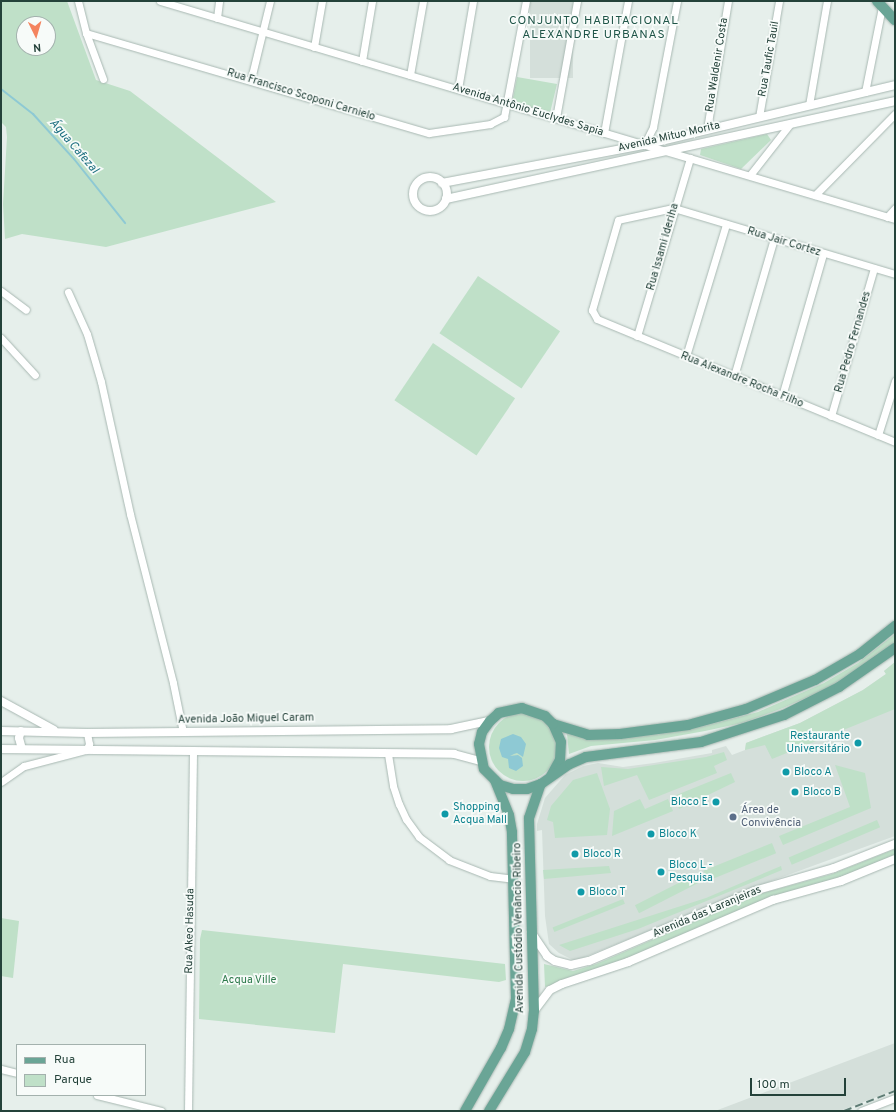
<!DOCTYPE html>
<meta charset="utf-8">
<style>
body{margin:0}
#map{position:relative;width:896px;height:1112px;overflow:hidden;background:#e6efeb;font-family:Overpass,sans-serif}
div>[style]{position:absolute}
.built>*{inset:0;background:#d4dfda;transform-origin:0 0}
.green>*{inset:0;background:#bfe0c8;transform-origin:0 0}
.round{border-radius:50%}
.water>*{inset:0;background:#8ec9d4}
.stream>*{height:2px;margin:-1px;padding:0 1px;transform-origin:1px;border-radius:1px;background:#8ec9d4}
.roads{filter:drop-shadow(0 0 1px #a8b8b2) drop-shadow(0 0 1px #a8b8b2)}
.minor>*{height:7px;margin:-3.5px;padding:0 3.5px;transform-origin:3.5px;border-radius:3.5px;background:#fff}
.tertiary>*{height:8px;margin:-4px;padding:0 4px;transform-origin:4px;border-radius:4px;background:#fff}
.tertiary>.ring{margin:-4px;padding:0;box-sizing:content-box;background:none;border:8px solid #fff;border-radius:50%}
.primary>*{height:10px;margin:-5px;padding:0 5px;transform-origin:5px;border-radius:5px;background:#6aa596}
.rail>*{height:2px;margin-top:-1px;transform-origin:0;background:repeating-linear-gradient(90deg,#5f7d75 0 8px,transparent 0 12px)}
.dots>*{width:11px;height:11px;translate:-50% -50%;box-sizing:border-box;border:2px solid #f7fbf9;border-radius:50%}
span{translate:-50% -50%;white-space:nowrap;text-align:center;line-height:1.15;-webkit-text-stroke:3.5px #f7fbf9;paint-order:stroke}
.street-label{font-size:11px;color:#24423a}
.culture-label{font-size:11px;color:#0d838f}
.right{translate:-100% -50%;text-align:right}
.left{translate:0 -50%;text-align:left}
.service-label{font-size:11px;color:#4e5e75}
.park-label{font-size:11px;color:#2d7a4b}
.neighbourhood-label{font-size:12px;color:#1f5548;letter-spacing:1px}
.water-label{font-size:12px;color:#1c6f80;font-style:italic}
.frame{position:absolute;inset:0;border:2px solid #24423a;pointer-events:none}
.legend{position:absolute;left:16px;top:1044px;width:130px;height:52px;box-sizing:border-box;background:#f7fbf9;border:1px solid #a3b1ad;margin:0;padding:5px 7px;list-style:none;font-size:12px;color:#24423a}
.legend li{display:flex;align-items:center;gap:8px;height:20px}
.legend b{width:20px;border:1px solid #a3b1ad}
.north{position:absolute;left:16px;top:16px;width:40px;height:40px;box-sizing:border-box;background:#f7fbf9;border:1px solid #a3b1ad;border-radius:50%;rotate:175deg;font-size:11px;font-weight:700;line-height:16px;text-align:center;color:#24423a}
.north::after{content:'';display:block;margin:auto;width:14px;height:18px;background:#f4845f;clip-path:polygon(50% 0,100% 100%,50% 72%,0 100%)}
.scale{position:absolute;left:750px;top:1078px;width:96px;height:18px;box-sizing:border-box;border:2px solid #24423a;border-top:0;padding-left:5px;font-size:12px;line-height:14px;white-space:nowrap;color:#24423a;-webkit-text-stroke:3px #f7fbf9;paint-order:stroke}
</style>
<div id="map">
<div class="built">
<i style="left:530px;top:1px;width:43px;height:77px"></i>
<i style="clip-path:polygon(895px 662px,895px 836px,774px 880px,575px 961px,559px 953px,549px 944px,545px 916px,542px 830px,537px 831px,537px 824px,545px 798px,565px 775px,583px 766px,598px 763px,623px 767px,654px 763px,712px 753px,712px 750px,726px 746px,732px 755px,745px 750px,746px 743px,800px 723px,863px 690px,886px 674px,884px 671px)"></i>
<i style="clip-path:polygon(895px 1043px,895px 1090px,840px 1111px,715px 1111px)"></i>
</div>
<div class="green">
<i style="clip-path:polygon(evenodd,1px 1px,67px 1px,96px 80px,130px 91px,276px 202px,106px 247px,22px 234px,5px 239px,3px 204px,7px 137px,6px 127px,1px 122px,1px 1px,24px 24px,48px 24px,48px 48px,24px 48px,24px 24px)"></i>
<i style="clip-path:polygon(517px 77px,557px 84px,550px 113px,512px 103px)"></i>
<i style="clip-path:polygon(767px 134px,771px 140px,741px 169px,700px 155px,701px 149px)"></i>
<i style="left:478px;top:276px;width:99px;height:69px;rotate:34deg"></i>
<i style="left:433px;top:343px;width:99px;height:69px;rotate:34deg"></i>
<i style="clip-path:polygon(895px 634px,895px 643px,830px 687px,783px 708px,742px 723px,705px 731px,655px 740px,591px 746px,569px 754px,567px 734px,613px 739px,661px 734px,704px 726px,758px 712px,824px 683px,858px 663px)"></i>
<i style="clip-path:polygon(895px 662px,895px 709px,772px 759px,765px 745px,745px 750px,746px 743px,800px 723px,863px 690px,886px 674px,884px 671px)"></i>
<i class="round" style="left:489px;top:713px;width:68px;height:68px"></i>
<i style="clip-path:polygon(724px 752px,727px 760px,714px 766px,717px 773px,649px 800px,637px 775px,604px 786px,601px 767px,628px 769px,706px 757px)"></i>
<i style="clip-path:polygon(835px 765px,865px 773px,871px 808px,783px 845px,779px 836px,850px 807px)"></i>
<i style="clip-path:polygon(597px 773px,610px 809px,607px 835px,555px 838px,553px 822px,547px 820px,551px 806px,573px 780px)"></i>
<i style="clip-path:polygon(731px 773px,735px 782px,679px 809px,674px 796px)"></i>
<i style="clip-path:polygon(640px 799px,645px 809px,668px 799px,673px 811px,612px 836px,614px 811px)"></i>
<i style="left:877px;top:820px;width:8px;height:96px;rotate:67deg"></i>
<i style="left:772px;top:843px;width:11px;height:74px;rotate:68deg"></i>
<i style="clip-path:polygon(895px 849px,895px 857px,580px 977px,545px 987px,544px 964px,573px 971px,596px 964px,756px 895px,832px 874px)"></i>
<i style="clip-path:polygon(609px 866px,611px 873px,544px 879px,543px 870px)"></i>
<i style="clip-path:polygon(781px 866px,782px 870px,638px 929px,570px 951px,559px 945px,706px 898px)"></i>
<i style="left:700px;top:872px;width:9px;height:73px;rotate:63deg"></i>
<i style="left:623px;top:899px;width:5px;height:76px;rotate:68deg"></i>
<i style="clip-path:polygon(1px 918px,19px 921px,13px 978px,1px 976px)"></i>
<i style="clip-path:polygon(202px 930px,505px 964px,506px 980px,499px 982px,343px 964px,335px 1033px,199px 1019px,200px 939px)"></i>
</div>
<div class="water">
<i style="clip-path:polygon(513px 734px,521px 737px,526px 744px,523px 757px,517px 753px,514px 754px,510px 756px,518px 755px,522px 758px,523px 766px,516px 771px,509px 768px,508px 759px,502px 757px,499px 748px,501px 739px)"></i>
</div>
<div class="stream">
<i style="left:1px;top:89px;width:41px;rotate:38deg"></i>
<i style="left:33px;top:114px;width:61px;rotate:47.7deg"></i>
<i style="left:74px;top:159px;width:82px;rotate:51.4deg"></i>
</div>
<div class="roads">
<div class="minor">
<i style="left:78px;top:1px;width:33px;rotate:76deg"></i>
<i style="left:86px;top:33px;width:49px;rotate:69.7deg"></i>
<i style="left:160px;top:1px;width:767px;rotate:16.52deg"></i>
<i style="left:217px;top:18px;width:17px;rotate:-83deg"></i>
<i style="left:86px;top:33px;width:357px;rotate:16.3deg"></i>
<i style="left:429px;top:133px;width:62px;rotate:-8.4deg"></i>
<i style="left:490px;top:124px;width:16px;rotate:-27deg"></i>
<i style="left:504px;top:117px;width:118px;rotate:-79.3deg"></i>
<i style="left:314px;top:47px;width:47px;rotate:-80.1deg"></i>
<i style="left:362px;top:61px;width:61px;rotate:-80.5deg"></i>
<i style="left:410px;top:75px;width:75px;rotate:-80deg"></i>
<i style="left:251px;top:79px;width:80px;rotate:-76.3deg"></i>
<i style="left:458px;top:89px;width:89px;rotate:-80.3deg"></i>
<i style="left:865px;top:92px;width:87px;rotate:-78.7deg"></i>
<i style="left:809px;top:105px;width:106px;rotate:-80.2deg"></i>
<i style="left:759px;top:117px;width:118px;rotate:-80.2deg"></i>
<i style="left:556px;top:118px;width:119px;rotate:-79.8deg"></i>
<i style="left:707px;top:129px;width:130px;rotate:-80.7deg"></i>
<i style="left:604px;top:133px;width:134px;rotate:-79.7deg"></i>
<i style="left:644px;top:145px;width:20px;rotate:-63deg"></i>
<i style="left:653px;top:127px;width:128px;rotate:-79.2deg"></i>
<i style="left:750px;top:175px;width:65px;rotate:-51.9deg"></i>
<i style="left:815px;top:195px;width:114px;rotate:-45.4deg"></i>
<i style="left:887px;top:217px;width:12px;rotate:-48deg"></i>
<i style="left:895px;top:274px;width:232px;rotate:-163.4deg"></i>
<i style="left:673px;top:208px;width:56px;rotate:167.7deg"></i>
<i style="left:618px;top:220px;width:94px;rotate:106.1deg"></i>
<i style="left:592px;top:310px;width:10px;rotate:61deg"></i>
<i style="left:597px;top:319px;width:322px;rotate:22.4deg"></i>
<i style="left:1px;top:291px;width:31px;rotate:37deg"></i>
<i style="left:68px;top:292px;width:46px;rotate:65.7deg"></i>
<i style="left:87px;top:334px;width:50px;rotate:73.7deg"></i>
<i style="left:101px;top:382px;width:135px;rotate:77.6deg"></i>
<i style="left:130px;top:514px;width:174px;rotate:75.7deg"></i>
<i style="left:173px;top:683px;width:50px;rotate:78.5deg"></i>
<i style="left:637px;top:336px;width:186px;rotate:-73.4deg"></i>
<i style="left:1px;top:338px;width:50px;rotate:47.4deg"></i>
<i style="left:686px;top:356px;width:138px;rotate:-73.1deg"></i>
<i style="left:734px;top:376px;width:144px;rotate:-73.8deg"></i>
<i style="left:782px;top:396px;width:148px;rotate:-73.9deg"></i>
<i style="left:831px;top:416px;width:154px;rotate:-73.8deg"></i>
<i style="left:878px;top:435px;width:57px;rotate:-72.5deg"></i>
<i style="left:388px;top:754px;width:32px;rotate:81deg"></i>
<i style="left:393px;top:786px;width:19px;rotate:72deg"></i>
<i style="left:399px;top:804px;width:17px;rotate:65deg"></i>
<i style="left:406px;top:819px;width:22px;rotate:54deg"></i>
<i style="left:419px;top:837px;width:38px;rotate:37deg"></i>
<i style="left:449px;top:860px;width:44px;rotate:21.3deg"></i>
<i style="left:490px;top:876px;width:23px;rotate:7deg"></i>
<i style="left:1px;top:782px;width:28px;rotate:-35deg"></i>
<i style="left:24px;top:766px;width:64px;rotate:-14.5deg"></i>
<i style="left:86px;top:750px;width:7px;rotate:-63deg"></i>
<i style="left:89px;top:744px;width:11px;rotate:-100deg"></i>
<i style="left:1px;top:1069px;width:16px;rotate:14deg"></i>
<i style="left:97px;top:1095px;width:66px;rotate:14deg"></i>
<i style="left:188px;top:1111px;width:361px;rotate:-89.2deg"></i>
<i style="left:861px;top:1111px;width:36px;rotate:-21deg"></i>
</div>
<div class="tertiary">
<i class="ring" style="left:413px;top:177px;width:26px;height:26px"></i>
<i style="left:442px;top:183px;width:206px;rotate:-10.7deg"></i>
<i style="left:644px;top:145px;width:258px;rotate:-13.4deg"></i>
<i style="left:446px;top:199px;width:460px;rotate:-12.3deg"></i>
<i style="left:1px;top:701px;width:60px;rotate:28.7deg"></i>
<i style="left:1px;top:731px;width:86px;rotate:1.3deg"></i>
<i style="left:87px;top:733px;width:364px;rotate:-0.6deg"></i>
<i style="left:451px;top:729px;width:40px;rotate:-12deg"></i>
<i style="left:21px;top:731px;width:7px;rotate:106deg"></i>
<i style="left:19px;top:738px;width:11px;rotate:75deg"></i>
<i style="left:1px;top:749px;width:453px;rotate:0.6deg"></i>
<i style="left:454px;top:754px;width:28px;rotate:15deg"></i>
<i style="left:531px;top:932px;width:29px;rotate:56deg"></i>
<i style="left:547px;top:956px;width:9px;rotate:32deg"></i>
<i style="left:555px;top:961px;width:16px;rotate:14deg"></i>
<i style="left:571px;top:965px;width:18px;rotate:-13deg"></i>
<i style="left:589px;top:961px;width:179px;rotate:-23deg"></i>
<i style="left:754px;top:891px;width:83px;rotate:-16deg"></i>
<i style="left:834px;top:868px;width:66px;rotate:-21.5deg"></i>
<i style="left:534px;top:1011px;width:26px;rotate:-53deg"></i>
<i style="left:550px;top:990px;width:13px;rotate:-27deg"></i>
<i style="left:562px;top:984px;width:70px;rotate:-18.4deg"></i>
<i style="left:628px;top:962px;width:158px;rotate:-23.2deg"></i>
<i style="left:773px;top:900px;width:71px;rotate:-15.6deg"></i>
<i style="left:841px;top:881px;width:58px;rotate:-22.2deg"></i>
</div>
<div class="primary">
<i style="left:877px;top:1px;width:26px;rotate:47deg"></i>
<i style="left:553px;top:724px;width:37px;rotate:17deg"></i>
<i style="left:588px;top:735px;width:32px;rotate:-2deg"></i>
<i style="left:620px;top:734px;width:69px;rotate:-7.5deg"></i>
<i style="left:688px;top:725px;width:60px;rotate:-15.4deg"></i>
<i style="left:746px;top:709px;width:75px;rotate:-22.8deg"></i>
<i style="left:815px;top:680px;width:52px;rotate:-30deg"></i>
<i style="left:860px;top:654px;width:45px;rotate:-38.7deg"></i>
<i style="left:551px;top:776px;width:18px;rotate:-61deg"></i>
<i style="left:560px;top:760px;width:18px;rotate:-87deg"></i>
<i style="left:561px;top:742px;width:20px;rotate:-114deg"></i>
<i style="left:553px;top:724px;width:11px;rotate:-135deg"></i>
<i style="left:545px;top:716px;width:24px;rotate:-161deg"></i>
<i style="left:522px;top:708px;width:24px;rotate:168deg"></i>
<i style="left:499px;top:713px;width:12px;rotate:138deg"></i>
<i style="left:490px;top:721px;width:14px;rotate:126deg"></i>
<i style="left:482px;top:732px;width:12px;rotate:104deg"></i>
<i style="left:479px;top:744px;width:25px;rotate:79deg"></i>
<i style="left:484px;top:769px;width:23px;rotate:45deg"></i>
<i style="left:500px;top:785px;width:14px;rotate:17deg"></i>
<i style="left:513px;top:789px;width:14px"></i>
<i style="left:527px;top:789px;width:15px;rotate:-20deg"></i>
<i style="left:541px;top:784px;width:35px;rotate:-35deg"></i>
<i style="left:570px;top:764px;width:17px;rotate:-24deg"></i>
<i style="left:586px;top:757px;width:116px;rotate:-7.4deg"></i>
<i style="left:701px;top:742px;width:87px;rotate:-18deg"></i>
<i style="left:784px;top:715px;width:62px;rotate:-27deg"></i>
<i style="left:839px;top:687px;width:68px;rotate:-34.9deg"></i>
<i style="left:465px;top:1111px;width:73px;rotate:-60.3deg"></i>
<i style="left:501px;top:1048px;width:21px;rotate:-67deg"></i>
<i style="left:509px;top:1029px;width:31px;rotate:-77deg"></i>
<i style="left:516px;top:999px;width:167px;rotate:-91.4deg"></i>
<i style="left:512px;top:832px;width:17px;rotate:-100deg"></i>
<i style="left:509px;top:815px;width:37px;rotate:-112deg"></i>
<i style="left:489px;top:1111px;width:69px;rotate:-58.6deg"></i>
<i style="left:525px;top:1052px;width:24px;rotate:-73deg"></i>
<i style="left:532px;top:1029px;width:18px;rotate:-84deg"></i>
<i style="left:534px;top:1011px;width:193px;rotate:-91.5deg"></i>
<i style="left:529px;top:818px;width:36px;rotate:-71deg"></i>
</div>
</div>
<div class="rail">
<i style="left:844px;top:1111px;width:55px;rotate:-21.4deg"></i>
</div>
<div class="dots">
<i style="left:858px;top:743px;background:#0f9aa8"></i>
<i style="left:786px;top:772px;background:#0f9aa8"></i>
<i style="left:795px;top:792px;background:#0f9aa8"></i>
<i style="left:716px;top:802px;background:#0f9aa8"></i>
<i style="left:445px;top:814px;background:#0f9aa8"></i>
<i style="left:733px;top:817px;background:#5c6f8a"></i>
<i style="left:651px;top:834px;background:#0f9aa8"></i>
<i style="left:575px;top:854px;background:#0f9aa8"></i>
<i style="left:661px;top:872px;background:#0f9aa8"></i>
<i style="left:581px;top:892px;background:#0f9aa8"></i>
</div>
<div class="street-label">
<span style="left:769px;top:59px;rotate:-80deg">Rua Taufic Tauil</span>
<span style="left:717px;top:65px;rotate:-81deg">Rua Waldenir Costa</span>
<span style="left:301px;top:95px;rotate:17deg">Rua Francisco Scoponi Carnielo</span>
<span style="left:528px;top:110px;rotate:17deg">Avenida Antônio Euclydes Sapia</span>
<span style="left:669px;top:137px;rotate:-13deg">Avenida Mituo Morita</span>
<span style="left:784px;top:242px;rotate:17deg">Rua Jair Cortez</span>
<span style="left:663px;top:247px;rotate:-74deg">Rua Issami Ideriha</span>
<span style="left:853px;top:342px;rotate:-74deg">Rua Pedro Fernandes</span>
<span style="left:742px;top:380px;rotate:22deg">Rua Alexandre Rocha Filho</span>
<span style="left:246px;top:719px;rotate:-1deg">Avenida João Miguel Caram</span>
<span style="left:707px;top:912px;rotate:-23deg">Avenida das Laranjeiras</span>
<span style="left:519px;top:928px;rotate:-91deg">Avenida Custódio Venâncio Ribeiro</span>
<span style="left:190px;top:931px;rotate:-89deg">Rua Akeo Hasuda</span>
</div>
<div class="culture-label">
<span class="right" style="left:850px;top:743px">Restaurante<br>Universitário</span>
<span class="left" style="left:794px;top:772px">Bloco A</span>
<span class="left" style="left:803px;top:792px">Bloco B</span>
<span class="right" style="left:708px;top:802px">Bloco E</span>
<span class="left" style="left:453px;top:814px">Shopping<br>Acqua Mall</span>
<span class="left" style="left:659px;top:834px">Bloco K</span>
<span class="left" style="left:583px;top:854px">Bloco R</span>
<span class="left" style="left:669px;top:872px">Bloco L -<br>Pesquisa</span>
<span class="left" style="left:589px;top:892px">Bloco T</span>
</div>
<div class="service-label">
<span class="left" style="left:741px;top:817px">Área de<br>Convivência</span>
</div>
<div class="park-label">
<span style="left:249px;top:980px">Acqua Ville</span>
</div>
<div class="neighbourhood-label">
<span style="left:594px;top:29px">CONJUNTO HABITACIONAL<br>ALEXANDRE URBANAS</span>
</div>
<div class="water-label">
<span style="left:73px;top:147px;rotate:49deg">Água Cafezal</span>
</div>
<div class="frame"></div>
<ul class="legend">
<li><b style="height:5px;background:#6aa596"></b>Rua</li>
<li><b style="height:11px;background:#bfe0c8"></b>Parque</li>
</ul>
<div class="north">N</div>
<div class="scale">100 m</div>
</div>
